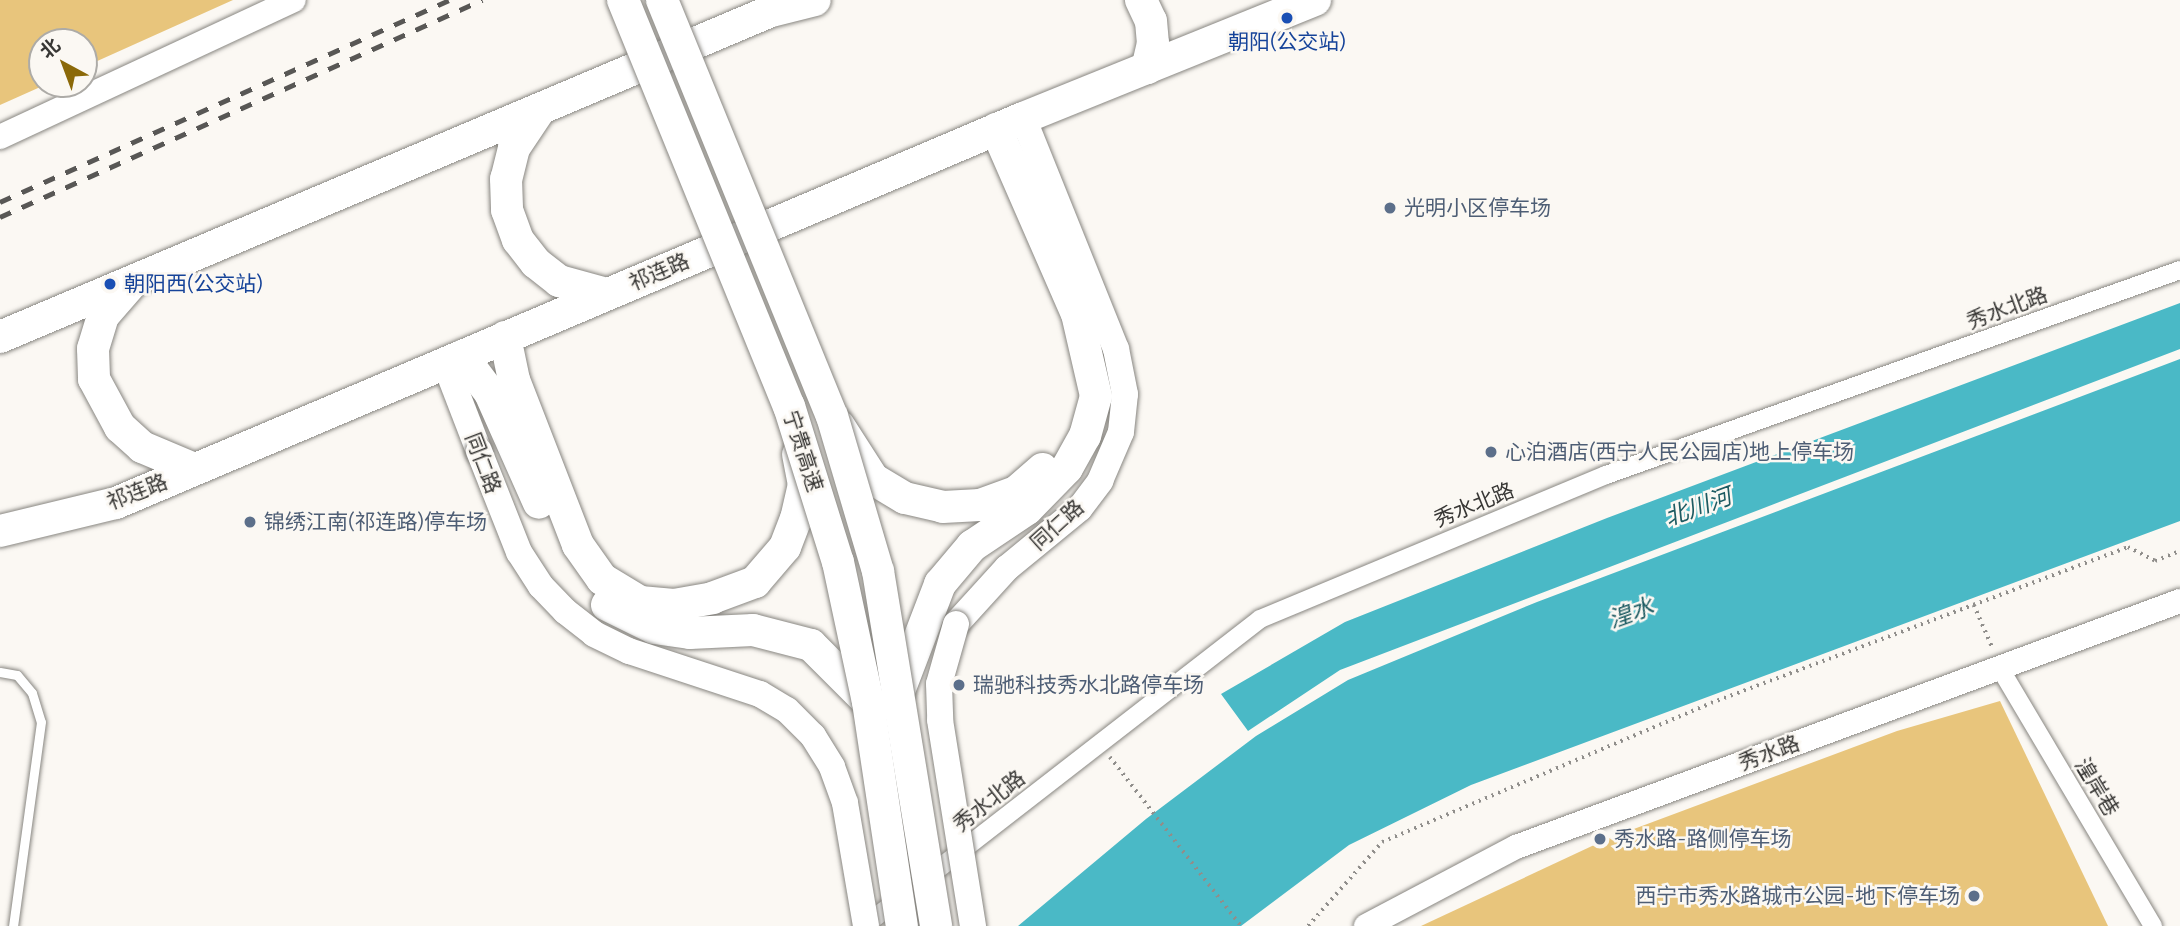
<!DOCTYPE html>
<meta charset="utf-8">
<style>
body{margin:0}
#map{position:relative;width:2180px;height:926px;overflow:hidden;background:#fbf8f3;font-family:Bitter,"Noto Sans SC",serif}
div>[style]{position:absolute}
.green>*{inset:0;background:#e8c57c}
.water>*{inset:0;background:#4ab9c6}
.path>*{height:3.5px;margin-top:-1.75px;transform-origin:0;background:repeating-linear-gradient(90deg,#908e8b 0 2px,transparent 0 7px)}
.roads{filter:drop-shadow(0 0 2px #888681) drop-shadow(0 0 2px #888681)}
.lane>*{height:9px;margin:-4.5px;padding:0 4.5px;transform-origin:4.5px;border-radius:4.5px;background:#fff}
.street>*{height:18px;margin:-9px;padding:0 9px;transform-origin:9px;border-radius:9px;background:#fff}
.secondary>*{height:24px;margin:-12px;padding:0 12px;transform-origin:12px;border-radius:12px;background:#fff}
.primary>*{height:26px;margin:-13px;padding:0 13px;transform-origin:13px;border-radius:13px;background:#fff}
.highway>*{height:32px;margin:-16px;padding:0 16px;transform-origin:16px;border-radius:16px;background:#fff}
.rail>*{height:5px;margin-top:-2.5px;transform-origin:0;background:repeating-linear-gradient(90deg,#585755 0 12px,transparent 0 24px)}
.bridges{filter:drop-shadow(0 0 2px #888681) drop-shadow(0 0 2px #888681)}
.primary-bridge>*{height:26px;margin:-13px;padding:0 13px;transform-origin:13px;border-radius:13px;background:#fff}
.highway-bridge>*{height:32px;margin:-16px;padding:0 16px;transform-origin:16px;border-radius:16px;background:#fff}
.dots>*{width:19px;height:19px;translate:-50% -50%;box-sizing:border-box;border:4px solid #fbf8f3;border-radius:50%}
span{translate:-50% -50%;white-space:nowrap;text-align:center;line-height:1.15;-webkit-text-stroke:5px #fbf8f3;paint-order:stroke}
.transit-label{font-size:21px;color:#164399}
.left{translate:0 -50%;text-align:left}
.service-label{font-size:21px;color:#4e5e75}
.right{translate:-100% -50%;text-align:right}
.street-label{font-size:21px;color:#383735}
.water-label{font-size:23px;color:#1d5b62;font-style:italic}
.north{position:absolute;left:28px;top:28px;width:70px;height:70px;box-sizing:border-box;background:#fbf8f3;border:2px solid #adaba7;border-radius:50%;rotate:319deg;font-size:19px;font-weight:700;line-height:28px;text-align:center;color:#383735}
.north::after{content:'';display:block;margin:auto;width:24px;height:32px;background:#8b6909;clip-path:polygon(50% 0,100% 100%,50% 72%,0 100%)}
</style>
<div id="map">
<div class="green">
<i style="clip-path:polygon(0 0,233px 0,84px 67px,84px 42px,42px 42px,42px 84px,47px 84px,0 105px)"></i>
<i style="clip-path:polygon(2000px 701px,2108px 926px,1421px 926px,1607px 839px,1897px 731px)"></i>
</div>
<div class="water">
<i style="clip-path:polygon(2180px 303px,2180px 349px,1340px 670px,1248px 731px,1221px 694px,1345px 622px,1607px 518px)"></i>
<i style="clip-path:polygon(2180px 359px,2180px 521px,1471px 785px,1349px 845px,1241px 926px,1018px 926px,1146px 819px,1256px 736px,1348px 680px,1537px 602px)"></i>
</div>
<div class="path">
<i style="left:1974px;top:605px;width:48px;rotate:66.6deg"></i>
<i style="left:1110px;top:757px;width:214px;rotate:52.2deg"></i>
<i style="left:1308px;top:926px;width:112px;rotate:-48.6deg"></i>
<i style="left:1382px;top:842px;width:357px;rotate:-22.9deg"></i>
<i style="left:1711px;top:703px;width:445px;rotate:-20.5deg"></i>
<i style="left:2128px;top:547px;width:30px;rotate:27deg"></i>
<i style="left:2155px;top:561px;width:27px;rotate:-22deg"></i>
</div>
<div class="roads">
<div class="lane">
<i style="left:0;top:672px;width:17px;rotate:10deg"></i>
<i style="left:17px;top:675px;width:23px;rotate:50deg"></i>
<i style="left:32px;top:693px;width:30px;rotate:73deg"></i>
<i style="left:41px;top:722px;width:206px;rotate:97.8deg"></i>
</div>
<div class="street">
<i style="left:2001px;top:670px;width:298px;rotate:59.3deg"></i>
<i style="left:925px;top:879px;width:424px;rotate:-37.8deg"></i>
<i style="left:1260px;top:619px;width:375px;rotate:-22.6deg"></i>
<i style="left:1606px;top:475px;width:610px;rotate:-19.65deg"></i>
<i style="left:864px;top:926px;width:49px;rotate:-37.6deg"></i>
</div>
<div class="secondary">
<i style="left:0;top:137px;width:324px;rotate:-25deg"></i>
<i style="left:1366px;top:926px;width:170px;rotate:-27.8deg"></i>
<i style="left:1516px;top:847px;width:708px;rotate:-20.33deg"></i>
</div>
<div class="primary">
<i style="left:445px;top:363px;width:94px;rotate:68.9deg"></i>
<i style="left:956px;top:624px;width:76px;rotate:-47.7deg"></i>
<i style="left:1007px;top:568px;width:94px;rotate:-39.4deg"></i>
<i style="left:1080px;top:508px;width:34px;rotate:-53deg"></i>
<i style="left:1100px;top:481px;width:53px;rotate:-66.8deg"></i>
<i style="left:1121px;top:432px;width:38px;rotate:-84deg"></i>
<i style="left:1125px;top:394px;width:46px;rotate:-101.3deg"></i>
<i style="left:1116px;top:349px;width:249px;rotate:-111.9deg"></i>
</div>
<div class="highway">
<i style="left:1141px;top:0;width:23px;rotate:65deg"></i>
<i style="left:1151px;top:21px;width:22px;rotate:85deg"></i>
<i style="left:1153px;top:43px;width:26px;rotate:103deg"></i>
<i style="left:540px;top:109px;width:47px;rotate:123.7deg"></i>
<i style="left:514px;top:148px;width:32px;rotate:104deg"></i>
<i style="left:506px;top:179px;width:31px;rotate:88deg"></i>
<i style="left:507px;top:210px;width:32px;rotate:70deg"></i>
<i style="left:518px;top:240px;width:29px;rotate:52deg"></i>
<i style="left:536px;top:263px;width:29px;rotate:38deg"></i>
<i style="left:559px;top:281px;width:50px;rotate:15.2deg"></i>
<i style="left:130px;top:285px;width:41px;rotate:131.1deg"></i>
<i style="left:103px;top:316px;width:34px;rotate:107deg"></i>
<i style="left:93px;top:349px;width:30px;rotate:88deg"></i>
<i style="left:94px;top:379px;width:55px;rotate:61.6deg"></i>
<i style="left:120px;top:427px;width:30px;rotate:42deg"></i>
<i style="left:142px;top:447px;width:56px;rotate:22.9deg"></i>
<i style="left:0;top:337px;width:837px;rotate:-22.92deg"></i>
<i style="left:771px;top:11px;width:45px;rotate:-14deg"></i>
<i style="left:505px;top:337px;width:44px;rotate:78.2deg"></i>
<i style="left:514px;top:380px;width:177px;rotate:68.8deg"></i>
<i style="left:578px;top:545px;width:42px;rotate:54.8deg"></i>
<i style="left:602px;top:579px;width:44px;rotate:31.2deg"></i>
<i style="left:640px;top:602px;width:34px;rotate:5deg"></i>
<i style="left:674px;top:605px;width:39px;rotate:-10deg"></i>
<i style="left:712px;top:598px;width:46px;rotate:-20.4deg"></i>
<i style="left:755px;top:582px;width:46px;rotate:-49.4deg"></i>
<i style="left:785px;top:547px;width:30px;rotate:-69deg"></i>
<i style="left:796px;top:519px;width:35px;rotate:-77deg"></i>
<i style="left:804px;top:485px;width:31px;rotate:-101deg"></i>
<i style="left:462px;top:356px;width:46px;rotate:52.9deg"></i>
<i style="left:490px;top:393px;width:120px;rotate:66deg"></i>
<i style="left:839px;top:426px;width:63px;rotate:57.3deg"></i>
<i style="left:873px;top:479px;width:37px;rotate:31deg"></i>
<i style="left:905px;top:498px;width:39px;rotate:13deg"></i>
<i style="left:943px;top:507px;width:37px;rotate:-3deg"></i>
<i style="left:980px;top:505px;width:38px;rotate:-20deg"></i>
<i style="left:1016px;top:492px;width:35px;rotate:-41deg"></i>
<i style="left:0;top:531px;width:119px;rotate:-13.6deg"></i>
<i style="left:116px;top:503px;width:985px;rotate:-23deg"></i>
<i style="left:1023px;top:118px;width:315px;rotate:-22deg"></i>
<i style="left:607px;top:605px;width:52px;rotate:26.1deg"></i>
<i style="left:654px;top:628px;width:36px;rotate:8deg"></i>
<i style="left:690px;top:633px;width:63px;rotate:-2.7deg"></i>
<i style="left:753px;top:630px;width:60px;rotate:14.5deg"></i>
<i style="left:811px;top:645px;width:81px;rotate:45deg"></i>
<i style="left:899px;top:691px;width:115px;rotate:-69deg"></i>
<i style="left:940px;top:584px;width:50px;rotate:-49.9deg"></i>
<i style="left:972px;top:546px;width:66px;rotate:-33.9deg"></i>
<i style="left:1027px;top:509px;width:57px;rotate:-45.7deg"></i>
<i style="left:1067px;top:468px;width:37px;rotate:-61deg"></i>
<i style="left:1085px;top:436px;width:41px;rotate:-74.6deg"></i>
<i style="left:1096px;top:396px;width:84px;rotate:-103deg"></i>
<i style="left:1077px;top:314px;width:202px;rotate:-113.6deg"></i>
</div>
</div>
<div class="rail">
<i style="left:0;top:202px;width:492px;rotate:-24.2deg"></i>
<i style="left:0;top:217px;width:529px;rotate:-24.24deg"></i>
</div>
<div class="bridges">
<div class="primary-bridge">
<i style="left:479px;top:451px;width:109px;rotate:68.4deg"></i>
<i style="left:519px;top:552px;width:40px;rotate:57.1deg"></i>
<i style="left:541px;top:586px;width:35px;rotate:46deg"></i>
<i style="left:565px;top:611px;width:37px;rotate:38deg"></i>
<i style="left:594px;top:634px;width:39px;rotate:26deg"></i>
<i style="left:629px;top:651px;width:138px;rotate:18.2deg"></i>
<i style="left:760px;top:694px;width:31px;rotate:31deg"></i>
<i style="left:787px;top:710px;width:37px;rotate:45deg"></i>
<i style="left:813px;top:736px;width:36px;rotate:58deg"></i>
<i style="left:832px;top:767px;width:38px;rotate:70deg"></i>
<i style="left:845px;top:803px;width:125px;rotate:80.3deg"></i>
<i style="left:956px;top:624px;width:62px;rotate:105.8deg"></i>
<i style="left:939px;top:684px;width:36px;rotate:88deg"></i>
<i style="left:940px;top:720px;width:209px;rotate:80.9deg"></i>
</div>
<div class="highway-bridge">
<i style="left:623px;top:0;width:439px;rotate:67.8deg"></i>
<i style="left:789px;top:406px;width:164px;rotate:72.6deg"></i>
<i style="left:838px;top:562px;width:143px;rotate:77.9deg"></i>
<i style="left:868px;top:702px;width:227px;rotate:81.4deg"></i>
<i style="left:662px;top:0;width:449px;rotate:67.8deg"></i>
<i style="left:832px;top:416px;width:162px;rotate:73.5deg"></i>
<i style="left:878px;top:571px;width:360px;rotate:80.7deg"></i>
</div>
</div>
<div class="dots">
<i style="left:1287px;top:18px;background:#1a4fb4"></i>
<i style="left:1390px;top:208px;background:#5c6f8a"></i>
<i style="left:110px;top:284px;background:#1a4fb4"></i>
<i style="left:1491px;top:452px;background:#5c6f8a"></i>
<i style="left:250px;top:522px;background:#5c6f8a"></i>
<i style="left:959px;top:685px;background:#5c6f8a"></i>
<i style="left:1600px;top:839px;background:#5c6f8a"></i>
<i style="left:1974px;top:896px;background:#5c6f8a"></i>
</div>
<div class="transit-label">
<span style="left:1287px;top:42px">朝阳(公交站)</span>
<span class="left" style="left:124px;top:284px">朝阳西(公交站)</span>
</div>
<div class="service-label">
<span class="left" style="left:1404px;top:208px">光明小区停车场</span>
<span class="left" style="left:1505px;top:452px">心泊酒店(西宁人民公园店)地上停车场</span>
<span class="left" style="left:264px;top:522px">锦绣江南(祁连路)停车场</span>
<span class="left" style="left:973px;top:685px">瑞驰科技秀水北路停车场</span>
<span class="left" style="left:1614px;top:839px">秀水路-路侧停车场</span>
<span class="right" style="left:1960px;top:896px">西宁市秀水路城市公园-地下停车场</span>
</div>
<div class="street-label">
<span style="left:659px;top:272px;rotate:-23deg">祁连路</span>
<span style="left:2007px;top:308px;rotate:-20deg">秀水北路</span>
<span style="left:803px;top:451px;rotate:72deg">宁贵高速</span>
<span style="left:483px;top:463px;rotate:69deg">同仁路</span>
<span style="left:137px;top:492px;rotate:-21deg">祁连路</span>
<span style="left:1474px;top:505px;rotate:-22deg">秀水北路</span>
<span style="left:1057px;top:525px;rotate:-42deg">同仁路</span>
<span style="left:1769px;top:753px;rotate:-20deg">秀水路</span>
<span style="left:2097px;top:787px;rotate:59deg">湟岸巷</span>
<span style="left:989px;top:801px;rotate:-38deg">秀水北路</span>
</div>
<div class="water-label">
<span style="left:1698px;top:507px;rotate:-20deg">北川河</span>
<span style="left:1631px;top:613px;rotate:-20deg">湟水</span>
</div>
<div class="north">北</div>
</div>
